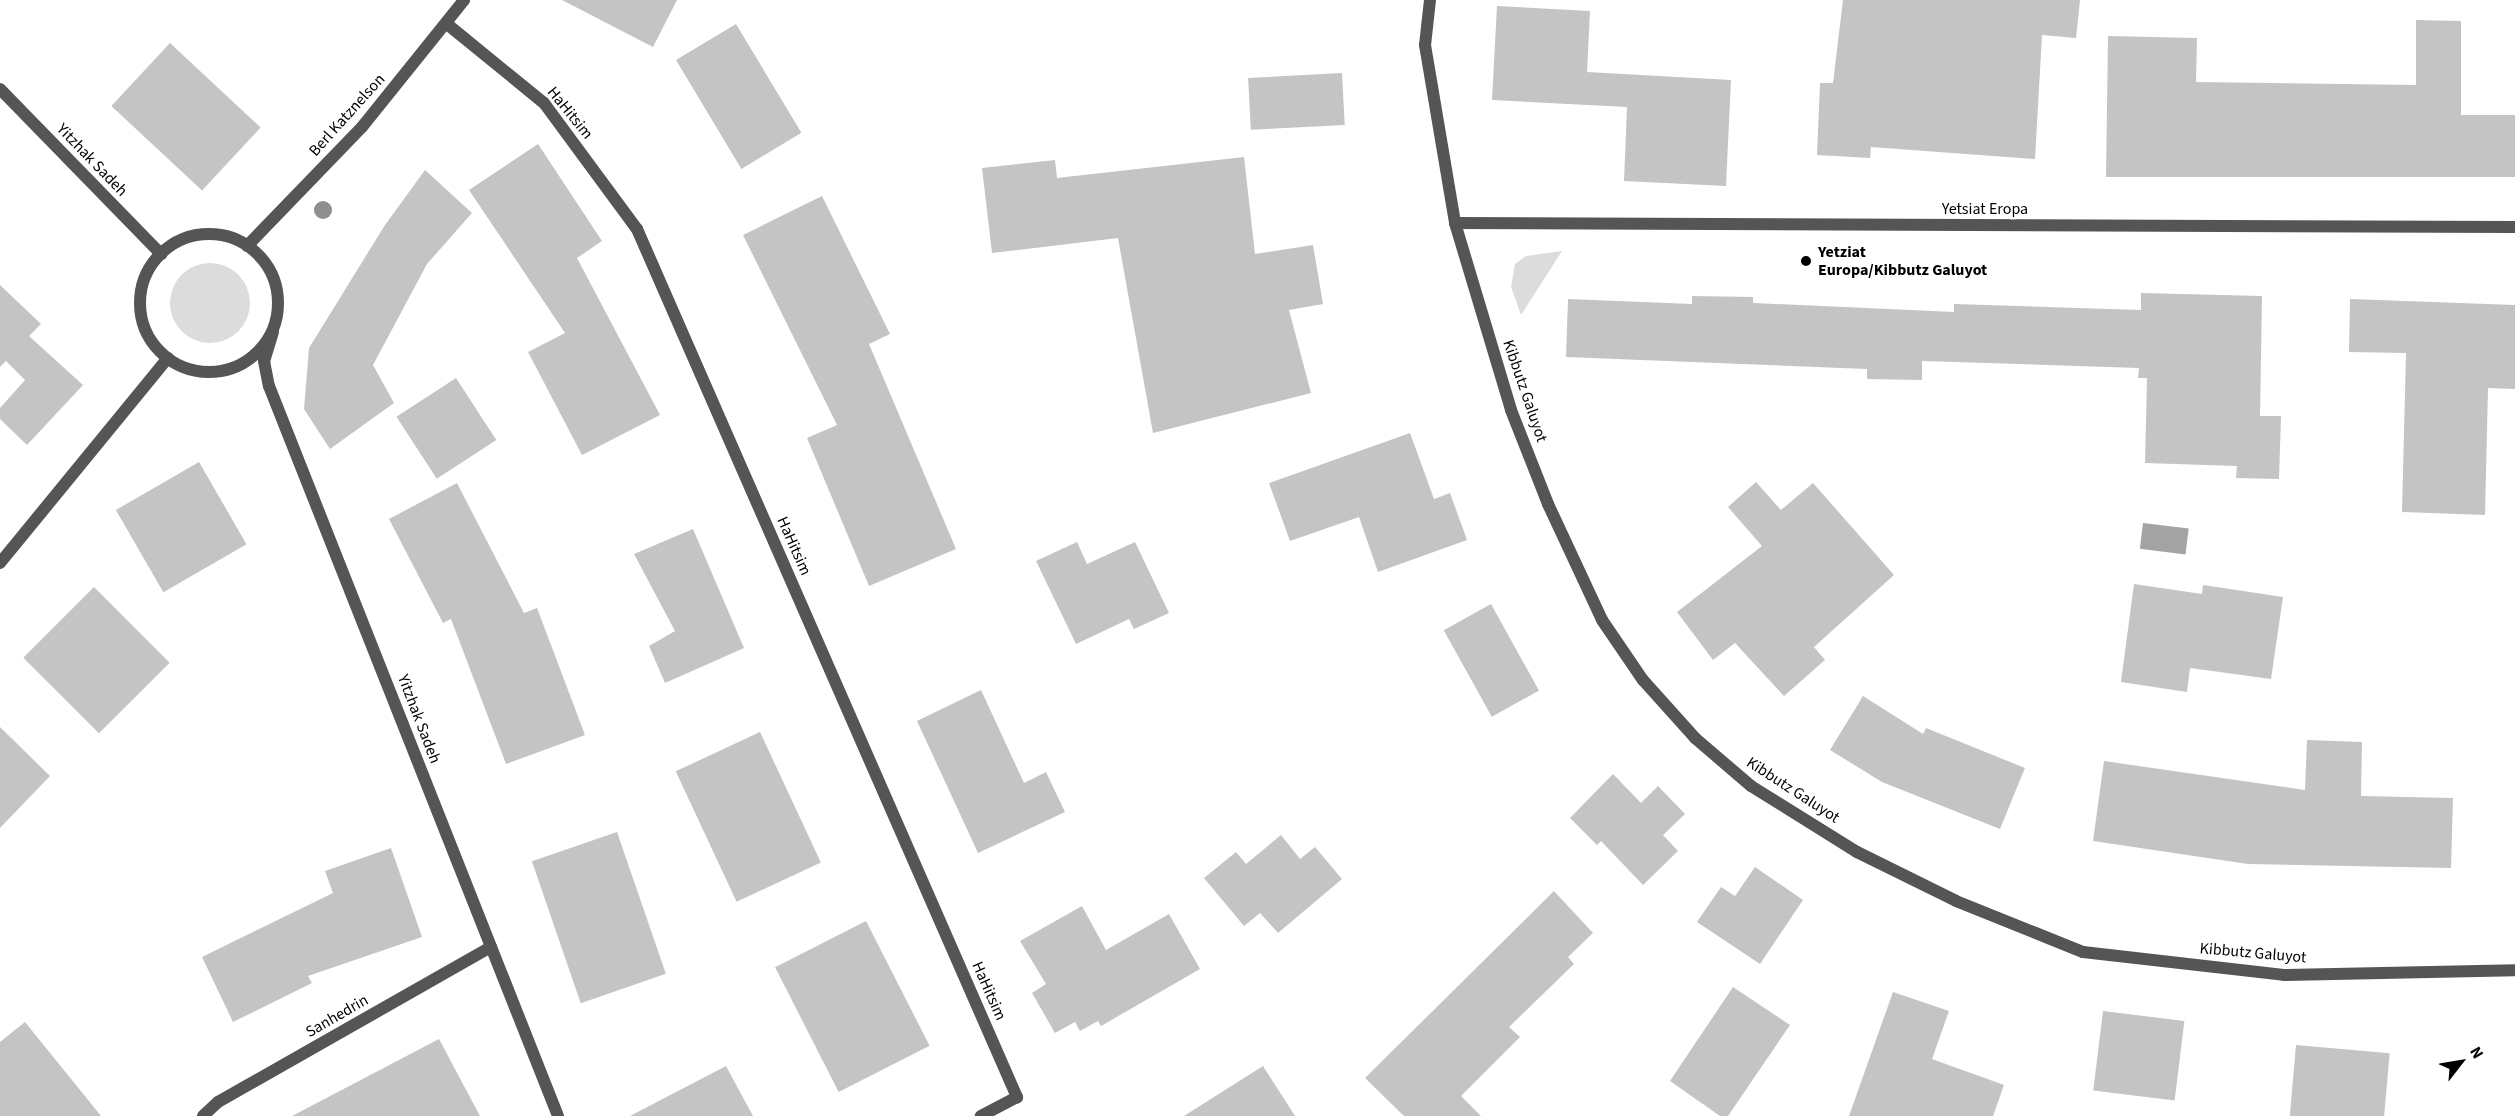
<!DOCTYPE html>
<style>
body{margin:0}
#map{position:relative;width:2515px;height:1116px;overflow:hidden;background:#fff;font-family:"Source Sans 3",sans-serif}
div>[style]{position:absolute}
.green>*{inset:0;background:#dcdcdc}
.round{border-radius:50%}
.water>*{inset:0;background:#a3a3a3;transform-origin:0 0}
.building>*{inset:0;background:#c4c4c4;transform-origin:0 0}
.minor>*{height:12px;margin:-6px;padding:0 6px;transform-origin:6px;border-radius:6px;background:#555}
.tertiary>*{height:12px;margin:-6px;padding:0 6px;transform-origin:6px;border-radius:6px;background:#555}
.tertiary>.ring{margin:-6px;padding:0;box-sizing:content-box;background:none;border:12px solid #555;border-radius:50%}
.trees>*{width:18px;height:18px;margin:-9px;border-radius:50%;background:#8f8f8f}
.dots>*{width:16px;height:16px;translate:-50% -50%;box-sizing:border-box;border:3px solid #fff;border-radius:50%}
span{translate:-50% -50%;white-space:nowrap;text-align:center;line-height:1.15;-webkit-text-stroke:4.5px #fff;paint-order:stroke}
.street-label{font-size:16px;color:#000}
.poi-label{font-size:16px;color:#000;font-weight:700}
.left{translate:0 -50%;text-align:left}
.north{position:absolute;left:2431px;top:1032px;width:60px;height:60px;-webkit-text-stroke:4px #fff;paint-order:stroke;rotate:59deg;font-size:16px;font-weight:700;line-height:24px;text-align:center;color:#000}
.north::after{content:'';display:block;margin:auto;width:21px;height:27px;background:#000;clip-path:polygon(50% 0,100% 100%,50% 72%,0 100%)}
</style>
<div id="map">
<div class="green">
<i style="clip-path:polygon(1562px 251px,1521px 315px,1511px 287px,1515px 264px,1526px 256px)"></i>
<i class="round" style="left:170px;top:263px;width:80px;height:80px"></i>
</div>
<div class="water">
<i style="left:2143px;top:523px;width:46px;height:26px;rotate:7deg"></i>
</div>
<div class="building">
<i style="clip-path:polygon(562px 0,677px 0,653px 47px)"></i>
<i style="clip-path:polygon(1843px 0,2080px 0,2076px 38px,2042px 35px,2035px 159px,1871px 147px,1870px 158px,1817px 155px,1820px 83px,1833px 83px)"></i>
<i style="clip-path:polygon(1497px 6px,1590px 11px,1587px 72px,1731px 80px,1726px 186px,1624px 181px,1627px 107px,1492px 100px)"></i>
<i style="clip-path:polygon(2416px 20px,2461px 21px,2461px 115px,2515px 115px,2515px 177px,2106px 177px,2108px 36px,2197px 38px,2196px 82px,2416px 85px)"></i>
<i style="left:736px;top:24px;width:127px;height:70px;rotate:59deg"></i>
<i style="left:170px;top:43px;width:124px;height:86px;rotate:43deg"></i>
<i style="left:1342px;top:73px;width:52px;height:94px;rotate:87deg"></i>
<i style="clip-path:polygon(538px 144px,602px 241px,577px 258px,660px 415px,582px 455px,528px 352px,565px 333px,469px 190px)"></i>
<i style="clip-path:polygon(1244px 157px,1255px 254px,1313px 245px,1323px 304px,1289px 310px,1311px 393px,1153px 433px,1118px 238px,992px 253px,982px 168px,1055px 160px,1057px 178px)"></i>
<i style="clip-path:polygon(425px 170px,472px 213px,427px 264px,373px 365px,394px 403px,330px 449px,304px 409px,309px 348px,385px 225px)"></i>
<i style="clip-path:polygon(822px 196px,890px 334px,869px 344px,956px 549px,869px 586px,807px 438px,837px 425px,743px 235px)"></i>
<i style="clip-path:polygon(0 285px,41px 324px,29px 336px,83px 385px,27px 445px,0 419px,0 408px,25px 380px,6px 361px,0 367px)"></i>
<i style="clip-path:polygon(2141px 293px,2262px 296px,2260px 416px,2281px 416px,2279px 479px,2236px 478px,2237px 466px,2145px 463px,2147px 378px,2138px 378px,2139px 368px,1922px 361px,1922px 380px,1867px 379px,1867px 369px,1566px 357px,1568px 299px,1692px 304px,1692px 296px,1753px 297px,1753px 303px,1954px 312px,1954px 304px,2141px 310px)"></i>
<i style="clip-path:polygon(2350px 299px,2515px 305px,2515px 389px,2488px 388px,2485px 515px,2402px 512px,2406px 353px,2349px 352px)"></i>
<i style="left:456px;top:378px;width:74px;height:71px;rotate:57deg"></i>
<i style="clip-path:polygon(1410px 433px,1434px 499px,1450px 493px,1467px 540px,1378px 572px,1359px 517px,1290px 541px,1269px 483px)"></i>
<i style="left:199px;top:462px;width:95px;height:96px;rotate:60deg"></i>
<i style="clip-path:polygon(1756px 482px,1781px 510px,1813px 483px,1894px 575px,1814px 647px,1825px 660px,1784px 696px,1735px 643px,1713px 660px,1677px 612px,1762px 546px,1728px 507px)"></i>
<i style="clip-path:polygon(457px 483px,524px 613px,537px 608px,585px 735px,506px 764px,451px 619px,443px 623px,389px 519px)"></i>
<i style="clip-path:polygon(693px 529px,744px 648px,665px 683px,649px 646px,675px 631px,634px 554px)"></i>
<i style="clip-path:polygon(1077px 542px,1087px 564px,1135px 542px,1169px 613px,1134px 629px,1129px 619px,1076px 644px,1036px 561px)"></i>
<i style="clip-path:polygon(2134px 584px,2202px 594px,2203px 585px,2283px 597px,2271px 679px,2190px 668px,2187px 692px,2121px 682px)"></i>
<i style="left:94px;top:587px;width:107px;height:100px;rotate:45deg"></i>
<i style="left:1491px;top:604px;width:99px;height:54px;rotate:61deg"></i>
<i style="clip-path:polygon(981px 690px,1024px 783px,1046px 772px,1065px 812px,978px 853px,917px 721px)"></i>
<i style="clip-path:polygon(1863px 696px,1923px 734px,1926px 728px,2025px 768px,2000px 829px,1882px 782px,1830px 750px)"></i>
<i style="clip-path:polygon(0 727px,50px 776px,0 828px)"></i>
<i style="left:760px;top:732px;width:144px;height:93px;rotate:65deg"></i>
<i style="clip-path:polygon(2307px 740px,2362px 742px,2361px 796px,2453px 798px,2451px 868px,2248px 864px,2093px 841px,2104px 761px,2305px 790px)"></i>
<i style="clip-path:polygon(1613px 774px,1641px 803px,1658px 786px,1685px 814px,1663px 835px,1678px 851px,1643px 885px,1601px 841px,1597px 845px,1570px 818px)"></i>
<i style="left:617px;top:832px;width:150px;height:90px;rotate:71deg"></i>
<i style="clip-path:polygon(1281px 835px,1300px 859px,1315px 847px,1342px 879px,1278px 933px,1260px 913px,1244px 926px,1204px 878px,1236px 852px,1246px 864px)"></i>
<i style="clip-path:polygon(391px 848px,422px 937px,308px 976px,312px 983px,233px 1022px,202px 957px,333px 893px,325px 871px)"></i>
<i style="clip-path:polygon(1755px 867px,1803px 900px,1760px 964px,1697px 922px,1721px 887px,1735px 896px)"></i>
<i style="clip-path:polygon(1554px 891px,1593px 933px,1568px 957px,1574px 964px,1509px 1027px,1520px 1037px,1461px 1096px,1481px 1116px,1404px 1116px,1365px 1078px)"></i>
<i style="clip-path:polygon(1082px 906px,1106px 950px,1169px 914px,1200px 969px,1101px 1026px,1098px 1021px,1080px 1031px,1075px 1022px,1055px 1033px,1032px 993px,1046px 984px,1020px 941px)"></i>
<i style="left:866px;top:921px;width:140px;height:102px;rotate:63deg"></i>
<i style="clip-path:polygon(1733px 987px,1790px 1025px,1728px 1116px,1720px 1116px,1670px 1081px)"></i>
<i style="clip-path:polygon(1893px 992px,1949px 1011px,1932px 1059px,2004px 1085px,1993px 1116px,1849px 1116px)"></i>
<i style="left:2103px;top:1011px;width:82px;height:80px;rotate:7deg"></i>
<i style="clip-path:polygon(25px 1022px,101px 1116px,0 1116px,0 1042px)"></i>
<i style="clip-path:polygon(439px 1039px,480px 1116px,292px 1116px)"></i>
<i style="left:2296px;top:1045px;width:94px;height:71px;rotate:5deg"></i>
<i style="clip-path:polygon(726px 1066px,753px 1116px,630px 1116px)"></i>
<i style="clip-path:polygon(1263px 1066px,1295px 1116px,1184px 1116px)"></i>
</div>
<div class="minor">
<i style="left:1430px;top:0;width:45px;rotate:96.3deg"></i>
<i style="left:1425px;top:45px;width:181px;rotate:80.4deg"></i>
<i style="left:1455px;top:223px;width:195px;rotate:73.3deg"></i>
<i style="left:1511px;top:410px;width:101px;rotate:68.5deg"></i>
<i style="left:1548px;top:504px;width:128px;rotate:65deg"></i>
<i style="left:1602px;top:620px;width:73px;rotate:55.7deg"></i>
<i style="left:1643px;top:680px;width:78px;rotate:48.1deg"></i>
<i style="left:1695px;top:738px;width:74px;rotate:40.6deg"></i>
<i style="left:1751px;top:786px;width:125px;rotate:31.9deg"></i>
<i style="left:1857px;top:852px;width:110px;rotate:26.3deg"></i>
<i style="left:1956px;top:901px;width:137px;rotate:21.9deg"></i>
<i style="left:2083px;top:952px;width:202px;rotate:6.5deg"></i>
<i style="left:2284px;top:975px;width:231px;rotate:-1.2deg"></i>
<i style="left:447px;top:24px;width:125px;rotate:39.2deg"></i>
<i style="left:544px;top:103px;width:157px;rotate:53.6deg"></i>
<i style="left:637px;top:229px;width:948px;rotate:66.36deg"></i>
<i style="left:1017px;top:1097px;width:41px;rotate:152.2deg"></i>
<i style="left:0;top:89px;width:231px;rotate:45.7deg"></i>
<i style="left:1455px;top:223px;width:1060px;rotate:0.22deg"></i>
<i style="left:273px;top:332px;width:30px;rotate:107deg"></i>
<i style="left:264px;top:361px;width:25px;rotate:79deg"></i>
<i style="left:269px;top:386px;width:785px;rotate:68.4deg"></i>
<i style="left:203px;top:1116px;width:21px;rotate:-43deg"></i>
<i style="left:218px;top:1102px;width:314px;rotate:-29.6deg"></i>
</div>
<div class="tertiary">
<i class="ring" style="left:140px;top:234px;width:126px;height:126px"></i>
<i style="left:247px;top:246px;width:165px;rotate:-46deg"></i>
<i style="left:362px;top:127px;width:163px;rotate:-51.2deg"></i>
<i style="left:0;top:563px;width:265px;rotate:-50.7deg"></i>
</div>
<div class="trees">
<i style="left:323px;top:210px"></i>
</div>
<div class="dots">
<i style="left:1806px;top:261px;background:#000"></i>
</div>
<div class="street-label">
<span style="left:570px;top:113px;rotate:51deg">HaHitsim</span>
<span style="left:347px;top:115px;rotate:-48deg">Berl Katznelson</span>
<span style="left:92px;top:160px;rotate:46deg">Yitzhak Sadeh</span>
<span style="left:1985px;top:209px">Yetsiat Eropa</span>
<span style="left:1525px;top:391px;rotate:71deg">Kibbutz Galuyot</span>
<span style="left:794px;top:546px;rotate:66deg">HaHitsim</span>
<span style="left:419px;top:719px;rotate:69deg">Yitzhak Sadeh</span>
<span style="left:1793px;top:790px;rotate:33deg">Kibbutz Galuyot</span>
<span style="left:2253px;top:953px;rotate:5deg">Kibbutz Galuyot</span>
<span style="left:989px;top:991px;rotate:66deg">HaHitsim</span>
<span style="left:337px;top:1016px;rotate:-30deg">Sanhedrin</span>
</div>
<div class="poi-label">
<span class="left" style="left:1818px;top:261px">Yetziat<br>Europa/Kibbutz Galuyot</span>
</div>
<div class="north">N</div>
</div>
